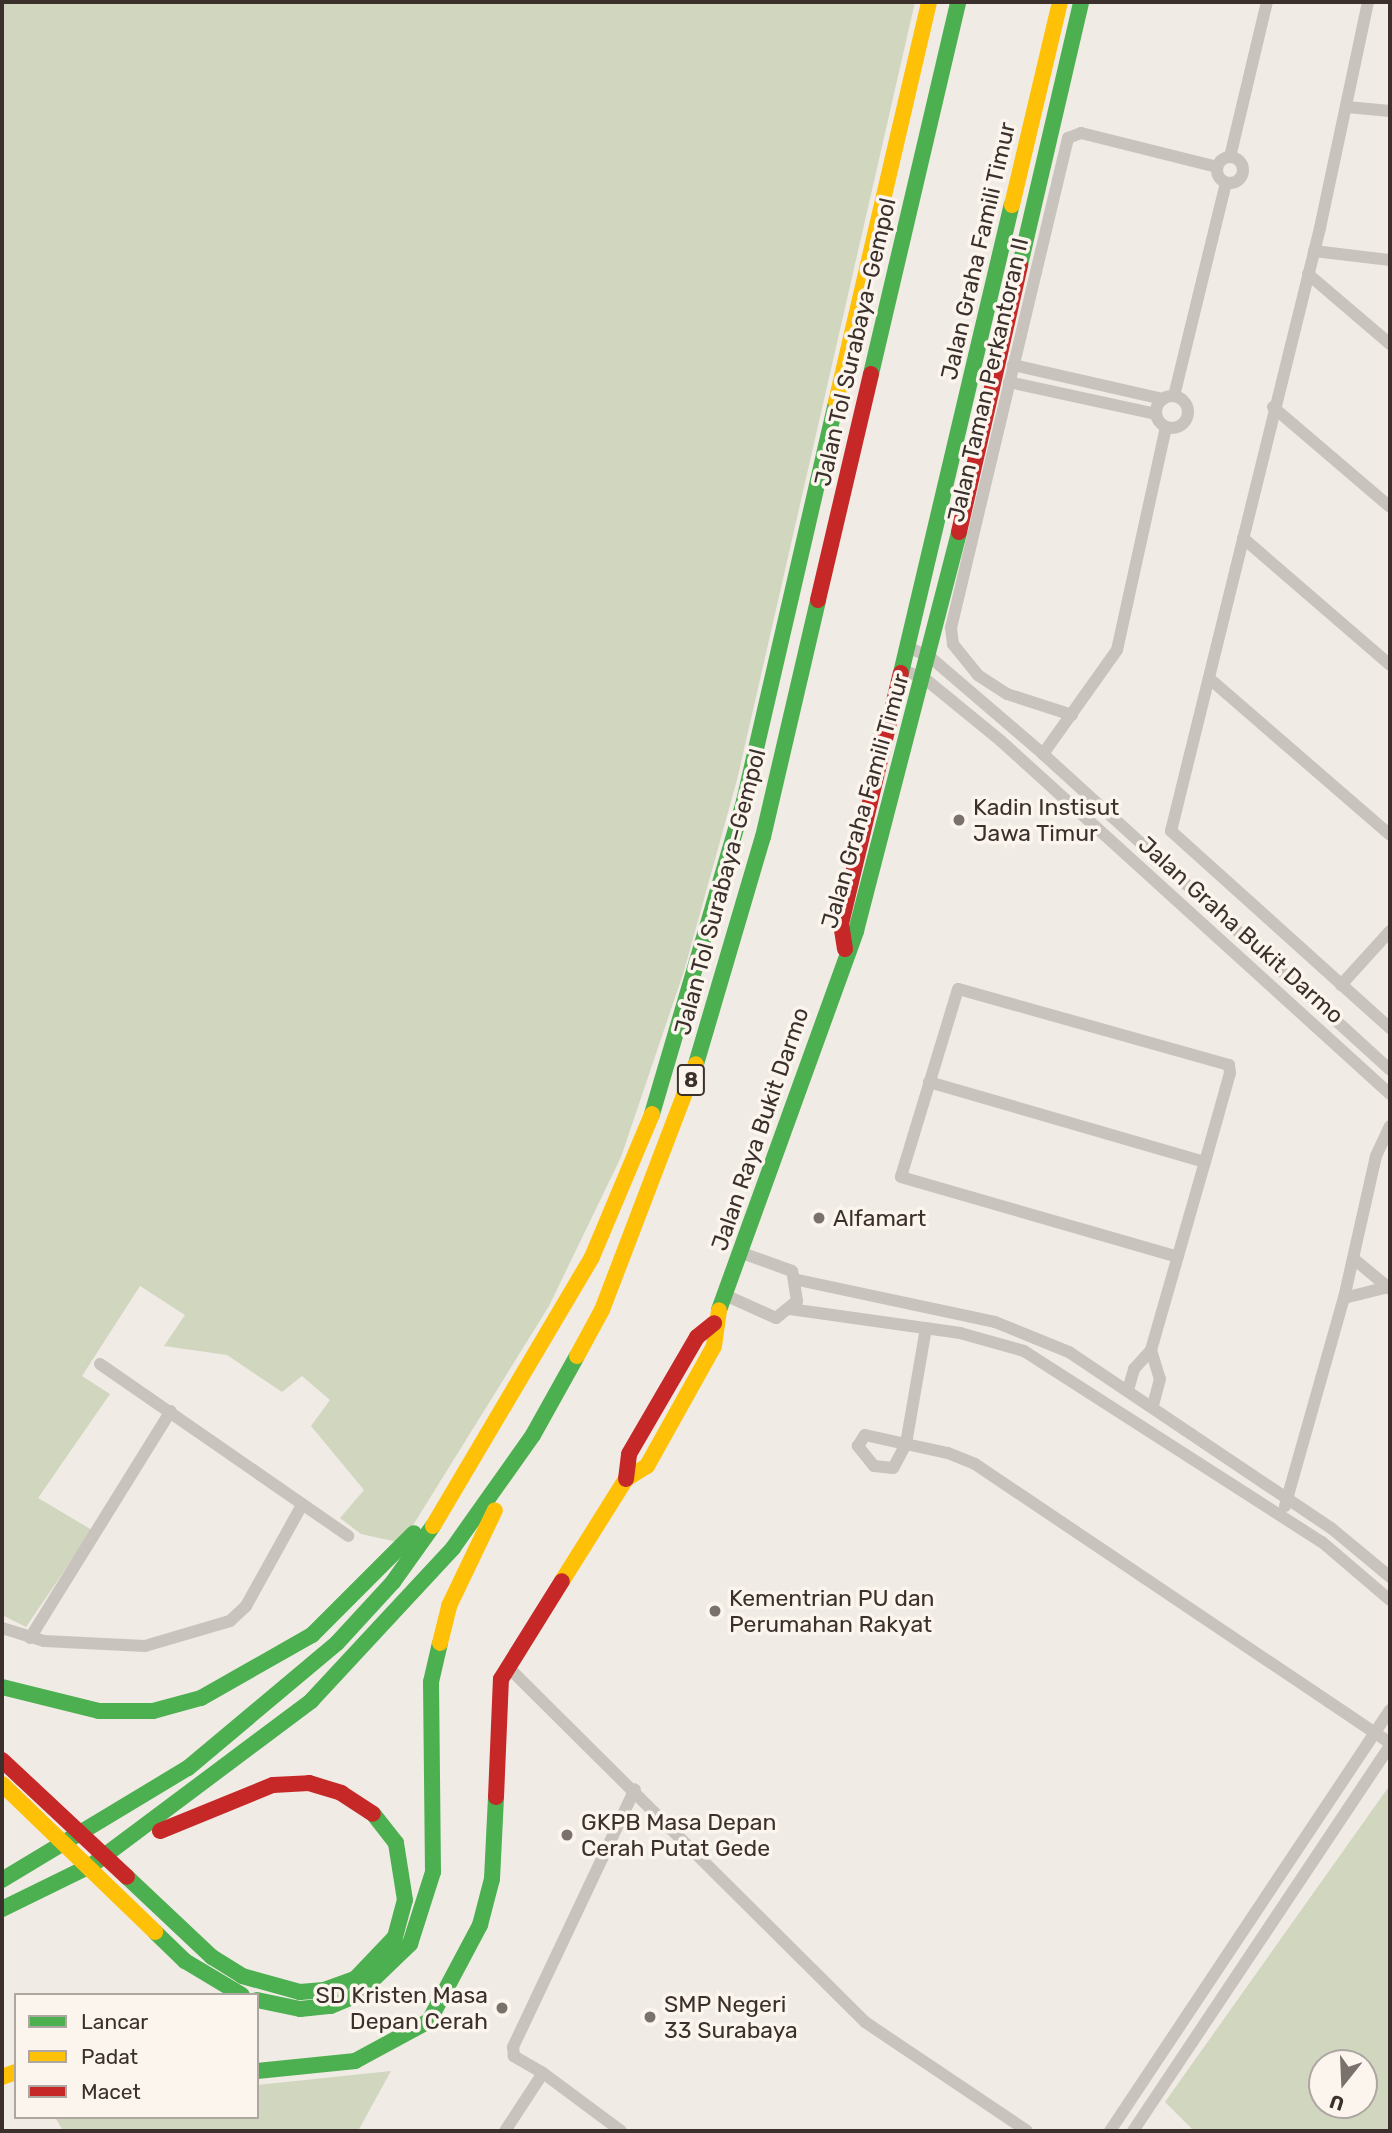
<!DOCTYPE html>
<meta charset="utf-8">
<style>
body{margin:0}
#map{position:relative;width:1392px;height:2133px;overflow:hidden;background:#f0ebe5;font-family:Rubik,sans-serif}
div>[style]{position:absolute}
.green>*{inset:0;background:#d1d6bf}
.street>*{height:12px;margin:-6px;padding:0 6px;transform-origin:6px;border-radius:6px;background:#c9c3be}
.street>.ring{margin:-6px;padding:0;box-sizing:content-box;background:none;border:12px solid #c9c3be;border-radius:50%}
.fast>*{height:16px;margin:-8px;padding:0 8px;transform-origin:8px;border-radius:8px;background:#4caf50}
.slow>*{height:16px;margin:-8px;padding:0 8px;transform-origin:8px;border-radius:8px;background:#ffc107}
.jam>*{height:16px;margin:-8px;padding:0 8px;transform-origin:8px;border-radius:8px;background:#c62828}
.dots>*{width:19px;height:19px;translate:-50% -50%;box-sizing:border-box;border:4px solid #fbf5ee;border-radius:50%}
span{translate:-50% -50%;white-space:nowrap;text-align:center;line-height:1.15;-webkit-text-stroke:7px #fbf5ee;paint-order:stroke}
.shield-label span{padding:2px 5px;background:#fbf5ee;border:2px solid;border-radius:5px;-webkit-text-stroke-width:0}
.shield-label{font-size:21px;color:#3b302b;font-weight:700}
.street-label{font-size:23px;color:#3b302b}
.poi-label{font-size:23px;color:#3b302b}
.left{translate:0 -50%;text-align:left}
.right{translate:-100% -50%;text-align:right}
.frame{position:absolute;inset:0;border:4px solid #3b302b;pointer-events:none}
.legend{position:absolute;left:14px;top:1993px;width:245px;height:126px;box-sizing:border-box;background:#fbf5ee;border:2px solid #aea6a0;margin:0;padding:9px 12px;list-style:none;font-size:21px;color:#3b302b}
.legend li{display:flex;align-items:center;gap:14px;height:35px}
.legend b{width:35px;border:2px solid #aea6a0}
.north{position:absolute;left:1308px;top:2049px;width:70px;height:70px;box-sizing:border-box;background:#fbf5ee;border:2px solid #aea6a0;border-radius:50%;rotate:198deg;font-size:19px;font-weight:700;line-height:28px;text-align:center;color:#3b302b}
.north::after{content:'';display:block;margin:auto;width:24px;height:32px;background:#7a716c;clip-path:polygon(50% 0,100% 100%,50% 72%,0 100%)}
</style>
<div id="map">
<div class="green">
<i style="clip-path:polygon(2px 2px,915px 2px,737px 780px,684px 971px,621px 1157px,549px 1306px,402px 1543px,361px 1534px,340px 1518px,364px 1490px,311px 1426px,330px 1400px,302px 1376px,282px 1392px,227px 1355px,164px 1346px,185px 1315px,140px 1286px,82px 1376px,110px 1394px,38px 1498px,92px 1530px,26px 1627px,2px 1615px)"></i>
<i style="clip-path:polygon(evenodd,1390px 1785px,1390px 2131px,1194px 2131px,1165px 2102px,1390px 1785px,1322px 2063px,1364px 2063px,1364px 2105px,1322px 2105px,1322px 2063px)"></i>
<i style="clip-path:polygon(391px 2071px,358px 2131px,63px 2131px,55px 2117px,257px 2117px,257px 2085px)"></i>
</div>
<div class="street">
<i style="left:1368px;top:2px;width:231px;rotate:102deg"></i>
<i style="left:1320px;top:228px;width:621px;rotate:103.88deg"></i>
<i style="left:1171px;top:831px;width:295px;rotate:42deg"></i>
<i style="left:1347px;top:107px;width:43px;rotate:5.3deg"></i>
<i class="ring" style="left:1217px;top:157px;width:14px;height:14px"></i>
<i style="left:1230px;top:157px;width:159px;rotate:-76.6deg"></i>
<i style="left:1314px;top:251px;width:77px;rotate:6.8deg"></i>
<i style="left:1308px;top:274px;width:108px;rotate:40.5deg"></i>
<i style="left:1013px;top:365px;width:154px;rotate:12.8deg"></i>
<i style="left:1009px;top:382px;width:150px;rotate:12.3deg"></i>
<i class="ring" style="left:1156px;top:396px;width:20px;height:20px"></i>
<i style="left:1174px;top:396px;width:219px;rotate:-76.3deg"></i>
<i style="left:1273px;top:407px;width:154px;rotate:40.5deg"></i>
<i style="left:1243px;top:538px;width:194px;rotate:40.8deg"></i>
<i style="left:907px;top:647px;width:25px;rotate:23deg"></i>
<i style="left:930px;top:657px;width:149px;rotate:40.6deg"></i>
<i style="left:1043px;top:754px;width:469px;rotate:42.3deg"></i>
<i style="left:900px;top:669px;width:26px;rotate:21deg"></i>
<i style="left:924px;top:678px;width:99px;rotate:39.3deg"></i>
<i style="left:1001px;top:741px;width:525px;rotate:42.22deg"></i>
<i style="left:1210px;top:679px;width:238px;rotate:40.9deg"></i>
<i style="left:1072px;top:715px;width:68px;rotate:-162.1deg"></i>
<i style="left:1007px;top:694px;width:35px;rotate:-147deg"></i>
<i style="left:978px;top:675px;width:40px;rotate:-129deg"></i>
<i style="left:953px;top:644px;width:16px;rotate:-97deg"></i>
<i style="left:951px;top:628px;width:504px;rotate:-76.57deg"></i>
<i style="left:1068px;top:138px;width:14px;rotate:-21deg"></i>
<i style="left:1081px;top:133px;width:140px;rotate:14deg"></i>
<i style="left:1043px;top:754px;width:128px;rotate:-54.6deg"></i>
<i style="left:1117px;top:650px;width:228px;rotate:-77.6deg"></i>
<i style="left:1341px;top:985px;width:73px;rotate:-47.8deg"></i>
<i style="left:929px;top:1082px;width:287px;rotate:16.2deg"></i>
<i style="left:1354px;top:1259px;width:47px;rotate:39.8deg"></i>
<i style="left:798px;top:1280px;width:201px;rotate:12deg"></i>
<i style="left:995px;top:1322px;width:80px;rotate:22.1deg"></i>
<i style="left:1069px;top:1352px;width:316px;rotate:33.9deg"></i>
<i style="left:1331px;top:1528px;width:77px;rotate:39.7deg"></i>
<i style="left:725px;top:1295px;width:56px;rotate:24.3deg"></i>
<i style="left:776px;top:1318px;width:27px;rotate:-39deg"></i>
<i style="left:797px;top:1301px;width:30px;rotate:-99deg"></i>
<i style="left:792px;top:1271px;width:53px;rotate:-160.2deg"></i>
<i style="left:1344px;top:1298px;width:45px;rotate:-14deg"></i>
<i style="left:790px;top:1309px;width:172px;rotate:8deg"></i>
<i style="left:960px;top:1333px;width:66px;rotate:15.7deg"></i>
<i style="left:1024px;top:1351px;width:354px;rotate:32.7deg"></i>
<i style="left:1322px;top:1542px;width:89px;rotate:40.5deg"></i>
<i style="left:926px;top:1328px;width:118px;rotate:99.8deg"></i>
<i style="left:906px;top:1444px;width:27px;rotate:118deg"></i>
<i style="left:893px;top:1468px;width:19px;rotate:-174deg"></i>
<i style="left:874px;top:1466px;width:26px;rotate:-129deg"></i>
<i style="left:858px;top:1446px;width:13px;rotate:-58deg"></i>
<i style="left:865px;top:1435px;width:42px;rotate:12.4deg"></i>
<i style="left:906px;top:1444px;width:43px;rotate:12.1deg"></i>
<i style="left:948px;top:1453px;width:29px;rotate:22deg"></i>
<i style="left:975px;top:1464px;width:500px;rotate:33.91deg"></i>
<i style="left:1151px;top:1350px;width:196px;rotate:-74deg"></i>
<i style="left:1205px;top:1162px;width:92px;rotate:-74.3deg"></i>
<i style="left:1230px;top:1073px;width:8px;rotate:-97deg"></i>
<i style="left:1229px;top:1065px;width:281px;rotate:-164.3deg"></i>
<i style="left:958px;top:989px;width:196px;rotate:106.9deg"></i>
<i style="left:901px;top:1177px;width:288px;rotate:16.1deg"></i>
<i style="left:100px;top:1364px;width:302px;rotate:34.7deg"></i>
<i style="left:1128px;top:1390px;width:22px;rotate:-74deg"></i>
<i style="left:1134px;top:1369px;width:25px;rotate:-48deg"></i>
<i style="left:1151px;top:1350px;width:30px;rotate:73deg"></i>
<i style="left:1160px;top:1379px;width:28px;rotate:105deg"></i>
<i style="left:1285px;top:1506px;width:216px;rotate:-74.2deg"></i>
<i style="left:1344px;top:1298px;width:146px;rotate:-77.3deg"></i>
<i style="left:1376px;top:1156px;width:33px;rotate:-65deg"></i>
<i style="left:2px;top:1628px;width:44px;rotate:17.2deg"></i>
<i style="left:44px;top:1641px;width:101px;rotate:2.8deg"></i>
<i style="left:145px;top:1646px;width:89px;rotate:-16.4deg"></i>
<i style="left:230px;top:1621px;width:22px;rotate:-43deg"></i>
<i style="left:246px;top:1606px;width:115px;rotate:-61deg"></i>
<i style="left:30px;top:1638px;width:267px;rotate:-58.2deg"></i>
<i style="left:507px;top:1666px;width:505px;rotate:44.84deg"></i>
<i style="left:865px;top:2022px;width:195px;rotate:33.9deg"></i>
<i style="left:543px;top:2073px;width:97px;rotate:36.6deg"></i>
<i style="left:505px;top:2131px;width:69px;rotate:-56.8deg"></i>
<i style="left:543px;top:2073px;width:34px;rotate:-150deg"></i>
<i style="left:514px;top:2056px;width:9px;rotate:-96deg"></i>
<i style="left:513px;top:2047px;width:285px;rotate:-64.7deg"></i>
<i style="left:1110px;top:2131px;width:506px;rotate:-56.37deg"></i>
<i style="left:1133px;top:2131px;width:463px;rotate:-56.3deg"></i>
</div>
<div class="fast">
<i style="left:1020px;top:265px;width:270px;rotate:-76.9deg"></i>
<i style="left:871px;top:374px;width:382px;rotate:-76.8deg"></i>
<i style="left:901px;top:673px;width:481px;rotate:-76.7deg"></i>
<i style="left:696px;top:1064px;width:237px;rotate:-73.6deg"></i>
<i style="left:763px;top:837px;width:243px;rotate:-76.9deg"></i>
<i style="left:652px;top:1114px;width:326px;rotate:-73.6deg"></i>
<i style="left:744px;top:801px;width:409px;rotate:-77deg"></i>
<i style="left:719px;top:1310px;width:403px;rotate:-70.1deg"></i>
<i style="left:856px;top:931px;width:412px;rotate:-75.5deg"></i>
<i style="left:2px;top:1687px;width:100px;rotate:13.9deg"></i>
<i style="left:99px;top:1711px;width:54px"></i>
<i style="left:153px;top:1711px;width:50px;rotate:-15.2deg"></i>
<i style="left:201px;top:1698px;width:128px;rotate:-29.6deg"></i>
<i style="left:312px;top:1635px;width:144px;rotate:-45deg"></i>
<i style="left:127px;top:1877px;width:117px;rotate:43.3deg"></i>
<i style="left:212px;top:1957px;width:36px;rotate:32deg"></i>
<i style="left:242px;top:1976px;width:60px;rotate:15.4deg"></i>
<i style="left:300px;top:1992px;width:24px;rotate:-5deg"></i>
<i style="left:324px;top:1990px;width:33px;rotate:-20deg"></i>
<i style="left:355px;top:1979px;width:58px;rotate:-46.4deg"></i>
<i style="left:395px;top:1937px;width:38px;rotate:-75deg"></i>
<i style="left:405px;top:1900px;width:58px;rotate:-99deg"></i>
<i style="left:396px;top:1843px;width:37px;rotate:-128deg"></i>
<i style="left:2px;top:1880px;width:217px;rotate:-31.1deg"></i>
<i style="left:188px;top:1768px;width:194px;rotate:-40deg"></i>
<i style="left:337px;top:1643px;width:83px;rotate:-47.4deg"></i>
<i style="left:393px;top:1582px;width:69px;rotate:-54.5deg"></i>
<i style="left:2px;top:1909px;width:100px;rotate:-26.1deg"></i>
<i style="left:92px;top:1865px;width:274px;rotate:-36.8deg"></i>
<i style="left:311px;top:1701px;width:209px;rotate:-47.1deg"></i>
<i style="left:453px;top:1548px;width:138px;rotate:-54.7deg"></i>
<i style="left:533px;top:1435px;width:90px;rotate:-60.9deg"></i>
<i style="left:155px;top:1932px;width:42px;rotate:44deg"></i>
<i style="left:185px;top:1961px;width:66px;rotate:30.8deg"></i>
<i style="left:257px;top:2000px;width:44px;rotate:11.8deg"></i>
<i style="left:300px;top:2009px;width:31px;rotate:-6deg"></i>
<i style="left:331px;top:2006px;width:28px;rotate:-23deg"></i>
<i style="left:357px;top:1995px;width:74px;rotate:-43.9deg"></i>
<i style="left:410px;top:1944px;width:76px;rotate:-72.3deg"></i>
<i style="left:433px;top:1872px;width:190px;rotate:-90.6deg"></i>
<i style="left:431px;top:1682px;width:40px;rotate:-77deg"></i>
<i style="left:257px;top:2071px;width:99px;rotate:-5.8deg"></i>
<i style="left:355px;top:2061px;width:84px;rotate:-28.4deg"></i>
<i style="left:429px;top:2021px;width:109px;rotate:-62deg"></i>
<i style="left:480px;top:1925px;width:48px;rotate:-75.4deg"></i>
<i style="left:492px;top:1879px;width:82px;rotate:-87.2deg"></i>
</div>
<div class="slow">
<i style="left:1012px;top:205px;width:209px;rotate:-76.7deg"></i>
<i style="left:836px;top:402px;width:411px;rotate:-76.9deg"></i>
<i style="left:577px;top:1356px;width:52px;rotate:-61.5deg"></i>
<i style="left:602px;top:1310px;width:263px;rotate:-69.1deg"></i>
<i style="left:433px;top:1526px;width:312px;rotate:-59.4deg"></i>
<i style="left:592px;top:1257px;width:155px;rotate:-67.2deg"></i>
<i style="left:562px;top:1581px;width:120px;rotate:-57.9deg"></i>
<i style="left:626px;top:1479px;width:25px;rotate:-32deg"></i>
<i style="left:647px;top:1466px;width:137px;rotate:-60.8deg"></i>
<i style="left:714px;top:1346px;width:36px;rotate:-82deg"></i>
<i style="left:440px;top:1643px;width:38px;rotate:-76deg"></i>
<i style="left:449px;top:1606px;width:106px;rotate:-64.4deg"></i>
<i style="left:2px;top:1784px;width:213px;rotate:44deg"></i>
<i style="left:2px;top:2077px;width:15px;rotate:-20deg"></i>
</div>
<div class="jam">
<i style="left:959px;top:532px;width:274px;rotate:-77.1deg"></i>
<i style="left:818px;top:600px;width:232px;rotate:-76.8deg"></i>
<i style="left:845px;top:949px;width:25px;rotate:-99deg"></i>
<i style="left:841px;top:924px;width:258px;rotate:-76.6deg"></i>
<i style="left:626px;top:1479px;width:25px;rotate:-83deg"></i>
<i style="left:629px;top:1454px;width:135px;rotate:-59.8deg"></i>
<i style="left:697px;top:1337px;width:22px;rotate:-39deg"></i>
<i style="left:2px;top:1760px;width:171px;rotate:43.1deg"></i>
<i style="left:496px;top:1797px;width:118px;rotate:-87.6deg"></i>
<i style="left:501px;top:1679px;width:115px;rotate:-58.1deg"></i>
<i style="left:160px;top:1831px;width:122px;rotate:-22.2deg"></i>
<i style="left:273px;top:1785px;width:36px;rotate:-3deg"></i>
<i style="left:309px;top:1783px;width:34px;rotate:17deg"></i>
<i style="left:341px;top:1793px;width:38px;rotate:33deg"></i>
</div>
<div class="dots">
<i style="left:959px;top:820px;background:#7a716c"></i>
<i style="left:819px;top:1218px;background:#7a716c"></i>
<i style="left:715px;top:1611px;background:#7a716c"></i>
<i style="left:567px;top:1835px;background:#7a716c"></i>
<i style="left:502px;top:2008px;background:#7a716c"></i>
<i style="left:650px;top:2017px;background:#7a716c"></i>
</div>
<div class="shield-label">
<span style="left:691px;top:1080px">8</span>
</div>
<div class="street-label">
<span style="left:978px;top:251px;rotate:-77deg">Jalan Graha Famili Timur</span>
<span style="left:855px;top:342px;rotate:-77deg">Jalan Tol Surabaya–Gempol</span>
<span style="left:988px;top:380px;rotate:-77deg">Jalan Taman Perkantoran II</span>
<span style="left:865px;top:801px;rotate:-74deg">Jalan Graha Famili Timur</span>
<span style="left:720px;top:892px;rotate:-75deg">Jalan Tol Surabaya–Gempol</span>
<span style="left:1241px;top:930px;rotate:42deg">Jalan Graha Bukit Darmo</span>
<span style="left:760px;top:1129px;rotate:-71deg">Jalan Raya Bukit Darmo</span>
</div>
<div class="poi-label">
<span class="left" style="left:973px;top:820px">Kadin Instisut<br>Jawa Timur</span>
<span class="left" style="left:833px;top:1218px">Alfamart</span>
<span class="left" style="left:729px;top:1611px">Kementrian PU dan<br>Perumahan Rakyat</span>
<span class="left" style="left:581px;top:1835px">GKPB Masa Depan<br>Cerah Putat Gede</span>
<span class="right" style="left:488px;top:2008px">SD Kristen Masa<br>Depan Cerah</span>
<span class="left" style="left:664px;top:2017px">SMP Negeri<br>33 Surabaya</span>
</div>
<div class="frame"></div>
<ul class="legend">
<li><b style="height:9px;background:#4caf50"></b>Lancar</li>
<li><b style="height:9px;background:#ffc107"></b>Padat</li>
<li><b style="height:9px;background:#c62828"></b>Macet</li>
</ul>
<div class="north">U</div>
</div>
